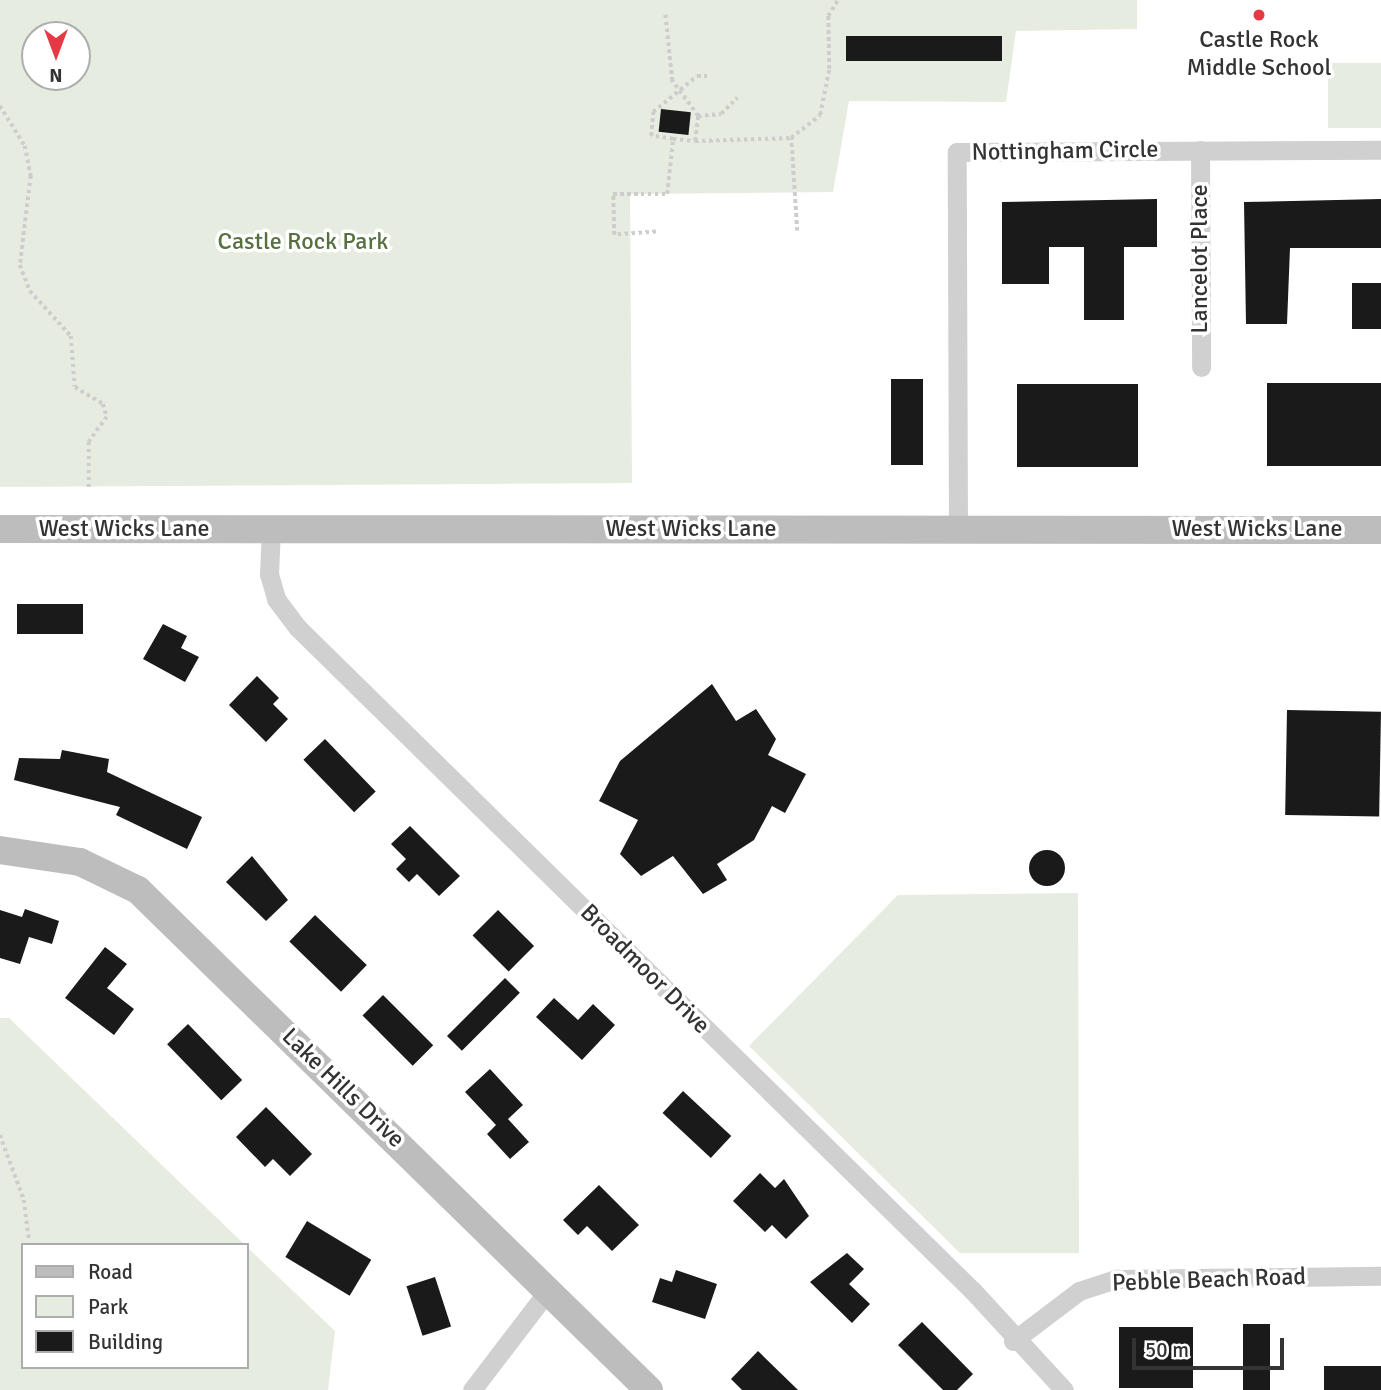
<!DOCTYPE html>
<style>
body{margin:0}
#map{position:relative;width:1381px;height:1390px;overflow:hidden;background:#fff;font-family:Signika,sans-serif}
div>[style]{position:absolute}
.green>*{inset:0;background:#e6ecdf;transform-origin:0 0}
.building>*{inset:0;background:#1a1a1a;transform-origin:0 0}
.round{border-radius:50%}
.path>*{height:3.5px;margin-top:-1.75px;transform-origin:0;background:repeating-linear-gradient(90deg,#cdcdcd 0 3.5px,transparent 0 7px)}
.street>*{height:19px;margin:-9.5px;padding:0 9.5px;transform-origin:9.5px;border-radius:9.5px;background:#d0d0d0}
.secondary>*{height:28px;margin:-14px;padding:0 14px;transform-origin:14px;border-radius:14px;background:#bdbdbd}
.dots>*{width:19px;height:19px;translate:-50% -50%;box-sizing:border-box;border:4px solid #fff;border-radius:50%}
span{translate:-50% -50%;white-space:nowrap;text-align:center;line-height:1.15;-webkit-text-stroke:7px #fff;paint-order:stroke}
.poi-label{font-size:24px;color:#333}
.street-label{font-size:24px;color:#333}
.park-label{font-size:24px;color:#56703f}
.legend{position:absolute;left:21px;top:1243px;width:228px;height:126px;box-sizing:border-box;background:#fff;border:2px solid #adadad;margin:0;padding:9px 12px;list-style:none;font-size:21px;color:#333}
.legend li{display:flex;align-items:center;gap:14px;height:35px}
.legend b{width:35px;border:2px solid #adadad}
.north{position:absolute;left:21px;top:21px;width:70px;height:70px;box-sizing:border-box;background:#fff;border:2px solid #adadad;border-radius:50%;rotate:180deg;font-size:19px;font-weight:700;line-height:28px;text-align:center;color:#333}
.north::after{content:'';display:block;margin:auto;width:24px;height:32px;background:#e63946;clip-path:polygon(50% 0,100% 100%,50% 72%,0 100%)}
.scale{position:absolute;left:1132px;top:1338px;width:152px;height:32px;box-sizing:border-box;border:4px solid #333;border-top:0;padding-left:9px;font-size:21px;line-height:24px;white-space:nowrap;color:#333;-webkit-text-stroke:5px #fff;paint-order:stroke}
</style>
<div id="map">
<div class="green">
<i style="clip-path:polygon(evenodd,0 0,1137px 0,1137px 29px,1016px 31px,1006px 102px,849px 101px,833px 192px,630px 194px,632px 483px,0 487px,0 0,35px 35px,77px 35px,77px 77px,35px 77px,35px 35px)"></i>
<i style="left:1381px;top:63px;width:65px;height:53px;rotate:90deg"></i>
<i style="clip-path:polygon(1078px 893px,1079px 1253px,960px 1253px,749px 1046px,898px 895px)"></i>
<i style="clip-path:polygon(0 1018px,9px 1018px,245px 1245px,23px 1245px,23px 1367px,247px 1367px,247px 1247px,335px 1331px,328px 1390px,0 1390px)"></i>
</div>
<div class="building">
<i style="left:846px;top:36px;width:156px;height:25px"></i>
<i style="left:661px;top:109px;width:30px;height:23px;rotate:6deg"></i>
<i style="clip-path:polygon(1157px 199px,1157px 247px,1124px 247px,1124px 320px,1084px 320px,1084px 247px,1049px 247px,1049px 284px,1002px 284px,1002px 202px)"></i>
<i style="clip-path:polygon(1381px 199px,1381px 248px,1290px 248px,1287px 324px,1246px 324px,1244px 202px)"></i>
<i style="left:1352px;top:283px;width:29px;height:46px"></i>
<i style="left:891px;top:379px;width:32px;height:86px"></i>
<i style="left:1381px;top:383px;width:83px;height:114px;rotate:90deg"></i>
<i style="left:1017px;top:384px;width:121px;height:83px"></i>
<i style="left:17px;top:604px;width:66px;height:30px"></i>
<i style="clip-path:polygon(163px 624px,187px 636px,181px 648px,199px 657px,185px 682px,143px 659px)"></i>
<i style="clip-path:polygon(257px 676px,279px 698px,273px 704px,288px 719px,266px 742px,229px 705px)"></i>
<i style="clip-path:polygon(712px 684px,736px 721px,756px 709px,776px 739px,768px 755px,806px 774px,785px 813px,772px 806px,754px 840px,717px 864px,727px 880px,703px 894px,673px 856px,641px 876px,620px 854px,638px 820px,599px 801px,620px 761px)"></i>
<i style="left:1287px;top:710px;width:94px;height:105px;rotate:1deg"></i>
<i style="left:325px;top:739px;width:73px;height:30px;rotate:46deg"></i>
<i style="clip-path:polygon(62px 750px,109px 759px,107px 772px,202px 817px,187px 849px,116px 815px,120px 807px,14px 780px,19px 758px,60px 759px)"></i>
<i style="clip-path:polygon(410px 826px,460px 876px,439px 896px,417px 874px,409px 882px,396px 869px,406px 859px,391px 844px)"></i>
<i class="round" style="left:1029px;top:850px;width:36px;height:36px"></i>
<i style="clip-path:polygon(252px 856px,288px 900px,266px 921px,226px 882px)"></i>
<i style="clip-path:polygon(25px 909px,59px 921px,52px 944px,29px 937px,20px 964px,0 958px,0 910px,22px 917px)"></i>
<i style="left:498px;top:910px;width:51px;height:36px;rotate:45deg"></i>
<i style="left:315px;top:915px;width:72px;height:37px;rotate:44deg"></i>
<i style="clip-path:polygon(105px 947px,127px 964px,107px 988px,134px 1009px,114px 1035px,65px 998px)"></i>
<i style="left:505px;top:978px;width:21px;height:82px;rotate:45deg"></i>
<i style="left:383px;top:995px;width:71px;height:29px;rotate:45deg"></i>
<i style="clip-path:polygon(554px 998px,578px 1020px,593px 1004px,615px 1025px,582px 1060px,536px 1017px)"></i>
<i style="left:188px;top:1024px;width:78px;height:29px;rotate:46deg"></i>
<i style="clip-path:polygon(490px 1069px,523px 1105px,508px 1119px,529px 1142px,510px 1159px,487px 1134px,496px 1125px,465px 1092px)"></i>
<i style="left:683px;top:1091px;width:66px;height:30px;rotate:43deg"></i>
<i style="clip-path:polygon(266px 1107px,312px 1154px,290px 1176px,273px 1159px,265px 1167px,236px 1137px)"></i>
<i style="clip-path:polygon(760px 1173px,775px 1188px,784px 1179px,809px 1216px,786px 1239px,772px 1225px,765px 1232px,733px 1201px)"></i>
<i style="clip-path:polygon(599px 1185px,639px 1225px,612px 1251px,587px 1226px,578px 1235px,563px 1220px)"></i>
<i style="left:307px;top:1221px;width:75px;height:42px;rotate:31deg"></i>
<i style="clip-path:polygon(847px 1253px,864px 1269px,849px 1284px,870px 1304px,852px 1323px,810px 1282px)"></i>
<i style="clip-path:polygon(676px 1270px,717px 1284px,705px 1319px,652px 1302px,660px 1278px,672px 1282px)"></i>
<i style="left:435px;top:1277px;width:52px;height:30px;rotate:72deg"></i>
<i style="clip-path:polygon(922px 1322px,973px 1374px,957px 1390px,943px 1390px,898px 1345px)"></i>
<i style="left:1243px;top:1324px;width:27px;height:66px"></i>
<i style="left:1193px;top:1327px;width:61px;height:74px;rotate:90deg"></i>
<i style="clip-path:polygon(758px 1351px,798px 1390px,742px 1390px,731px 1379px)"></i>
<i style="left:1324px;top:1366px;width:57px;height:24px"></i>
</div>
<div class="path">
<i style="left:0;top:106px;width:47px;rotate:58deg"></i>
<i style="left:25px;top:146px;width:31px;rotate:79deg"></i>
<i style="left:31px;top:176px;width:90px;rotate:97deg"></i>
<i style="left:20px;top:265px;width:28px;rotate:69deg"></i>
<i style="left:30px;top:291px;width:61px;rotate:47.7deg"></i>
<i style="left:71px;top:336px;width:51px;rotate:85.5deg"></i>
<i style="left:75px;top:387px;width:33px;rotate:31deg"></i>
<i style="left:103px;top:404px;width:14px;rotate:73deg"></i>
<i style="left:107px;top:417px;width:31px;rotate:126deg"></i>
<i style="left:89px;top:442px;width:46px;rotate:90deg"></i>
<i style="left:698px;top:116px;width:23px;rotate:-5deg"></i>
<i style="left:721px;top:114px;width:23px;rotate:-45deg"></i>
<i style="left:673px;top:139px;width:22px;rotate:-172deg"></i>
<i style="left:651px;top:136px;width:24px;rotate:-85deg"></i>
<i style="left:653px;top:112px;width:57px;rotate:-39.3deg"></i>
<i style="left:697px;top:76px;width:10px"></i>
<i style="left:695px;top:141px;width:96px;rotate:-1.8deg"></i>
<i style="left:797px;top:231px;width:93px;rotate:-93.7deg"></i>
<i style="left:791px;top:138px;width:37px;rotate:-38deg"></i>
<i style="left:820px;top:115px;width:47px;rotate:-78.9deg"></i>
<i style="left:829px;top:69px;width:53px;rotate:-91.1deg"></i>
<i style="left:828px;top:16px;width:19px;rotate:-58deg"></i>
<i style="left:656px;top:232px;width:42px;rotate:175.9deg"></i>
<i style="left:614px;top:235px;width:41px;rotate:-91.4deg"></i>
<i style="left:613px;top:194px;width:54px"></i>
<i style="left:667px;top:194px;width:55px;rotate:-83.8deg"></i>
<i style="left:673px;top:139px;width:22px;rotate:5deg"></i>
<i style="left:695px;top:141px;width:25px;rotate:-83deg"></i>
<i style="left:698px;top:116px;width:44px;rotate:-126.6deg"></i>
<i style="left:672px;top:81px;width:67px;rotate:-96deg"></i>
<i style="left:0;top:1135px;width:69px;rotate:69.7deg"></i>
<i style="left:24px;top:1200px;width:40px;rotate:82.9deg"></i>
</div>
<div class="street">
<i style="left:1200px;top:150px;width:217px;rotate:89.7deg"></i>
<i style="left:958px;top:528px;width:376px;rotate:-90.2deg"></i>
<i style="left:957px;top:152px;width:424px;rotate:-0.3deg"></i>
<i style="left:271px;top:530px;width:44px;rotate:92.6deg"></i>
<i style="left:269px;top:574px;width:26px;rotate:74deg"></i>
<i style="left:276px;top:599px;width:36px;rotate:53deg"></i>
<i style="left:298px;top:628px;width:946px;rotate:44.49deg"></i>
<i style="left:973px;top:1291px;width:134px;rotate:47.4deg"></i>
<i style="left:1013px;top:1341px;width:83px;rotate:-37.1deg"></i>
<i style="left:1079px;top:1291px;width:40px;rotate:-18deg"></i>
<i style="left:1117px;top:1279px;width:264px;rotate:-0.7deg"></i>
<i style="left:472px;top:1390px;width:128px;rotate:-52.6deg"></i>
</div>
<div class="secondary">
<i style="left:0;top:529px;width:1381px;rotate:0.04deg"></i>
<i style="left:0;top:850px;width:81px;rotate:8.5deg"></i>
<i style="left:80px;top:862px;width:64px;rotate:25.8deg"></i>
<i style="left:138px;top:890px;width:715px;rotate:44.38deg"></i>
</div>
<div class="dots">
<i style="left:1259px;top:15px;background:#e63946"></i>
</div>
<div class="poi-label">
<span style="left:1259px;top:54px">Castle Rock<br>Middle School</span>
</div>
<div class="street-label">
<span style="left:1065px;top:151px;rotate:-1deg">Nottingham Circle</span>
<span style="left:1200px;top:259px;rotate:-90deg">Lancelot Place</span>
<span style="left:124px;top:529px">West Wicks Lane</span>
<span style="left:691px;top:529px">West Wicks Lane</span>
<span style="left:1257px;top:529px">West Wicks Lane</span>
<span style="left:645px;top:969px;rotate:45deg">Broadmoor Drive</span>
<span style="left:343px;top:1088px;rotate:44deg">Lake Hills Drive</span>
<span style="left:1209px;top:1280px;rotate:-2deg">Pebble Beach Road</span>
</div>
<div class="park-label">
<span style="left:303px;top:242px">Castle Rock Park</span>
</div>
<ul class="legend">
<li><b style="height:9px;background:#bdbdbd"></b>Road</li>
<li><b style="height:19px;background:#e6ecdf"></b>Park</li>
<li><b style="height:19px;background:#1a1a1a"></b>Building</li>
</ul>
<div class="north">N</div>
<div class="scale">50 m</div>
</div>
